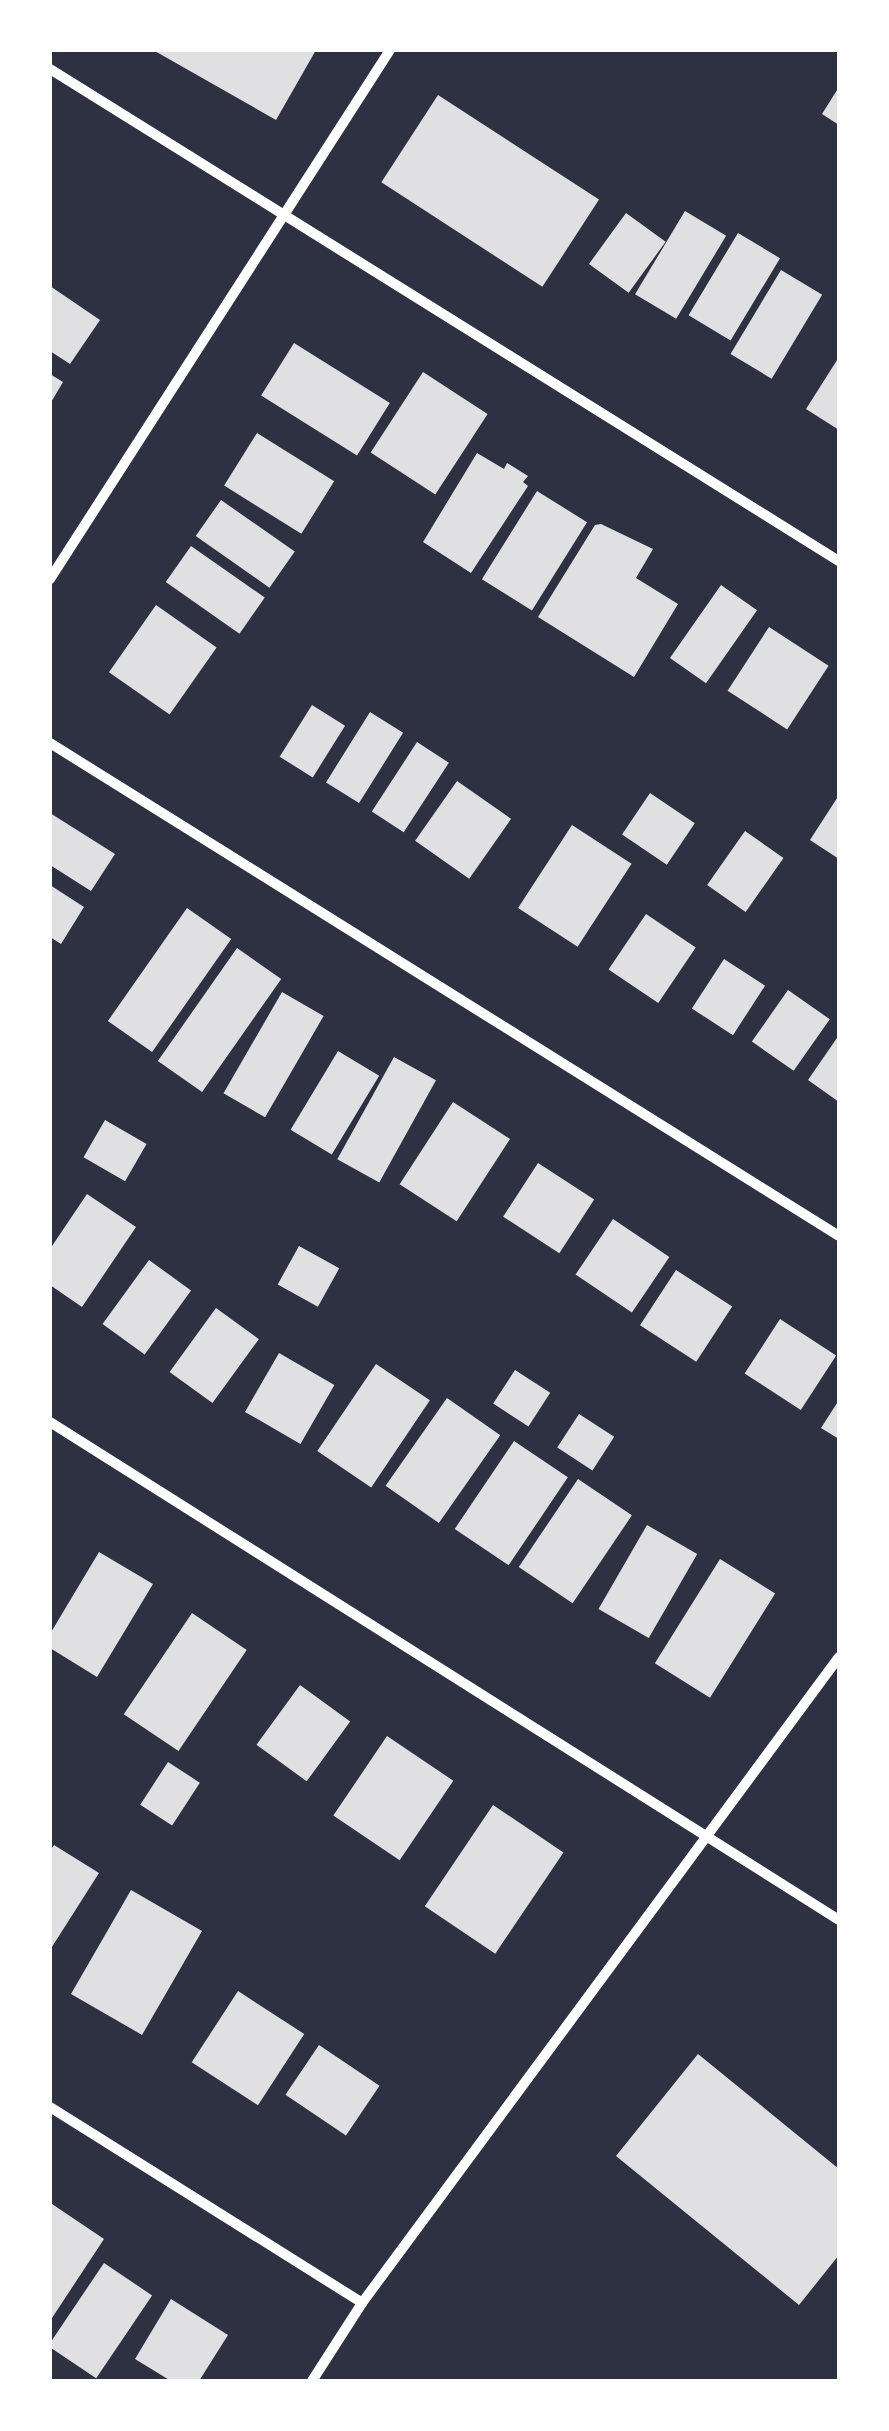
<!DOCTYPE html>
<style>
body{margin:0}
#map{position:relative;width:889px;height:2431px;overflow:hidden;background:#2d3142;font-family:"Crimson Pro",serif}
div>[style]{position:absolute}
.building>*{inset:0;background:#e0e0e3;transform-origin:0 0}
.minor>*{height:10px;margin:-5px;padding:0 5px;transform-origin:5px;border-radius:5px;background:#fff}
span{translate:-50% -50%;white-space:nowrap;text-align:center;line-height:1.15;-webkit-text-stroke:8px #fff;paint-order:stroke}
.frame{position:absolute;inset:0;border:52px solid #fff;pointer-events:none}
</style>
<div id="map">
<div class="building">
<i style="clip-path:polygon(153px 50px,316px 50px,276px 120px)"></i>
<i style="clip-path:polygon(839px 87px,839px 125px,822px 114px)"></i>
<i style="left:438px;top:95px;width:192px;height:104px;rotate:33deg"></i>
<i style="left:685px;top:211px;width:48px;height:97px;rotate:31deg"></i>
<i style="left:626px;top:213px;width:49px;height:63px;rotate:36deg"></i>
<i style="left:738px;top:233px;width:49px;height:96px;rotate:31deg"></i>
<i style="left:781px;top:270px;width:48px;height:98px;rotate:31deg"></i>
<i style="clip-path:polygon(50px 286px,100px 320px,70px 364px,50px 351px)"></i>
<i style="left:294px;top:343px;width:113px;height:62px;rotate:32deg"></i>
<i style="clip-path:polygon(839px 357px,839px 430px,806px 409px)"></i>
<i style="left:423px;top:372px;width:77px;height:96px;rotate:33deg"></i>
<i style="clip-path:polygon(50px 374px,63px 382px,50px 404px)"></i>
<i style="left:257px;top:433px;width:91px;height:62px;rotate:32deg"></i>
<i style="clip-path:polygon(477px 453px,504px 469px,507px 463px,528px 476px,523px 482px,528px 486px,471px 573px,423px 542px)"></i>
<i style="left:537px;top:491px;width:59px;height:104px;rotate:32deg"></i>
<i style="left:221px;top:500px;width:90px;height:44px;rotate:35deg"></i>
<i style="clip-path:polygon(601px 524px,653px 549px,636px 578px,678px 604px,634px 677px,538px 617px,595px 525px)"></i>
<i style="left:191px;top:546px;width:90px;height:44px;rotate:35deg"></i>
<i style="left:721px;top:585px;width:44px;height:89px;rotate:35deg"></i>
<i style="left:156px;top:605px;width:74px;height:82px;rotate:35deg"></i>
<i style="left:769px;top:627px;width:71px;height:76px;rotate:33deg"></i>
<i style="left:312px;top:705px;width:39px;height:61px;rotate:32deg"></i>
<i style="left:370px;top:712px;width:39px;height:83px;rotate:32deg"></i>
<i style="left:417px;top:742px;width:38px;height:83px;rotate:33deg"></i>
<i style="left:457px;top:781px;width:66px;height:73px;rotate:35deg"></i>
<i style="left:650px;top:793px;width:54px;height:50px;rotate:34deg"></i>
<i style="clip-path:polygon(839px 795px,839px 859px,810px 840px)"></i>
<i style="clip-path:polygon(50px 813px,115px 854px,91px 891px,50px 865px)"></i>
<i style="left:572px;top:825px;width:71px;height:99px;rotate:33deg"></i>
<i style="left:745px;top:831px;width:47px;height:66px;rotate:35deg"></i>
<i style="clip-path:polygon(50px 885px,84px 907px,61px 944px,50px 937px)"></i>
<i style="left:187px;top:908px;width:54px;height:138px;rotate:35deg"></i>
<i style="left:646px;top:914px;width:60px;height:67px;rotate:34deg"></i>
<i style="left:237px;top:948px;width:54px;height:138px;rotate:35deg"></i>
<i style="left:724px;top:959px;width:49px;height:59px;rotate:33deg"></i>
<i style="left:788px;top:990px;width:51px;height:63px;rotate:35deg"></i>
<i style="left:282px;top:992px;width:48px;height:117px;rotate:30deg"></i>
<i style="clip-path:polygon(839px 1035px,839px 1102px,808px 1080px)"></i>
<i style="left:338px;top:1051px;width:48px;height:92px;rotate:31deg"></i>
<i style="left:394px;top:1057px;width:48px;height:117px;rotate:29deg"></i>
<i style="left:453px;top:1102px;width:68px;height:98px;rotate:33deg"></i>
<i style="left:105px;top:1120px;width:48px;height:43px;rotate:30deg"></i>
<i style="left:538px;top:1163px;width:67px;height:64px;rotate:33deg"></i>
<i style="clip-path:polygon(87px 1194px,136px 1227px,82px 1307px,50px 1285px,50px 1249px)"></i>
<i style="left:613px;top:1219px;width:68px;height:67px;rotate:34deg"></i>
<i style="left:299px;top:1246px;width:46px;height:44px;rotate:29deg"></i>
<i style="left:149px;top:1260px;width:52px;height:79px;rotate:36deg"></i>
<i style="left:676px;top:1270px;width:67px;height:66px;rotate:33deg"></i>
<i style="left:216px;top:1308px;width:53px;height:79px;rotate:36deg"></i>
<i style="left:780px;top:1319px;width:67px;height:65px;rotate:33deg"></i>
<i style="left:279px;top:1353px;width:64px;height:68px;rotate:30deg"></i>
<i style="left:376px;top:1364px;width:65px;height:105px;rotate:34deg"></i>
<i style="left:515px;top:1370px;width:42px;height:40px;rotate:33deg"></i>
<i style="left:447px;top:1398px;width:65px;height:107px;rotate:35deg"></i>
<i style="clip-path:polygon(839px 1400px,839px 1439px,821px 1428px)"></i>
<i style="left:579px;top:1414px;width:42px;height:40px;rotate:33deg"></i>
<i style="left:514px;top:1441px;width:65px;height:106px;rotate:34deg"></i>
<i style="left:578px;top:1479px;width:65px;height:106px;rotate:34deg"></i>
<i style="left:647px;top:1525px;width:58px;height:97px;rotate:30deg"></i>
<i style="clip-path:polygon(99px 1552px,153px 1584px,97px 1677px,50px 1648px,50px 1634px)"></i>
<i style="left:720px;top:1559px;width:65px;height:123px;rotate:32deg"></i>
<i style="left:192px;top:1613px;width:66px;height:122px;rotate:34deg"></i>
<i style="left:300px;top:1685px;width:62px;height:74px;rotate:36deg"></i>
<i style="left:387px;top:1736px;width:80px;height:96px;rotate:34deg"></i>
<i style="left:168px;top:1762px;width:38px;height:51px;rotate:33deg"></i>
<i style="left:493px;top:1805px;width:85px;height:122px;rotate:34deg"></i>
<i style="clip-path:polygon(54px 1845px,99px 1873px,50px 1950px,50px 1851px)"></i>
<i style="left:131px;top:1890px;width:82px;height:120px;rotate:30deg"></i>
<i style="left:238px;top:1991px;width:79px;height:85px;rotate:33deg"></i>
<i style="left:319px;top:2045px;width:73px;height:60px;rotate:34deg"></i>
<i style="clip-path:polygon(698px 2054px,839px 2169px,839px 2255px,799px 2305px,616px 2156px)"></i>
<i style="clip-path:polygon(52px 2204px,104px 2239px,50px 2321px,50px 2207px)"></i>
<i style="left:104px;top:2263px;width:58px;height:100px;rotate:34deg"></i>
<i style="clip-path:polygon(171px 2299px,228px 2335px,199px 2381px,171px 2381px,135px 2359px)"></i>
</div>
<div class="minor">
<i style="left:50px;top:69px;width:930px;rotate:31.95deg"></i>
<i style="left:50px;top:579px;width:629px;rotate:-57.27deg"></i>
<i style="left:50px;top:743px;width:930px;rotate:32deg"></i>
<i style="left:50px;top:1422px;width:933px;rotate:32.26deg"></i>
<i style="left:50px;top:2107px;width:368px;rotate:32.1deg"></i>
<i style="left:312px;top:2381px;width:93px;rotate:-57.3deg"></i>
<i style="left:362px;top:2303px;width:803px;rotate:-53.56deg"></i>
</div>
<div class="frame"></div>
</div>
